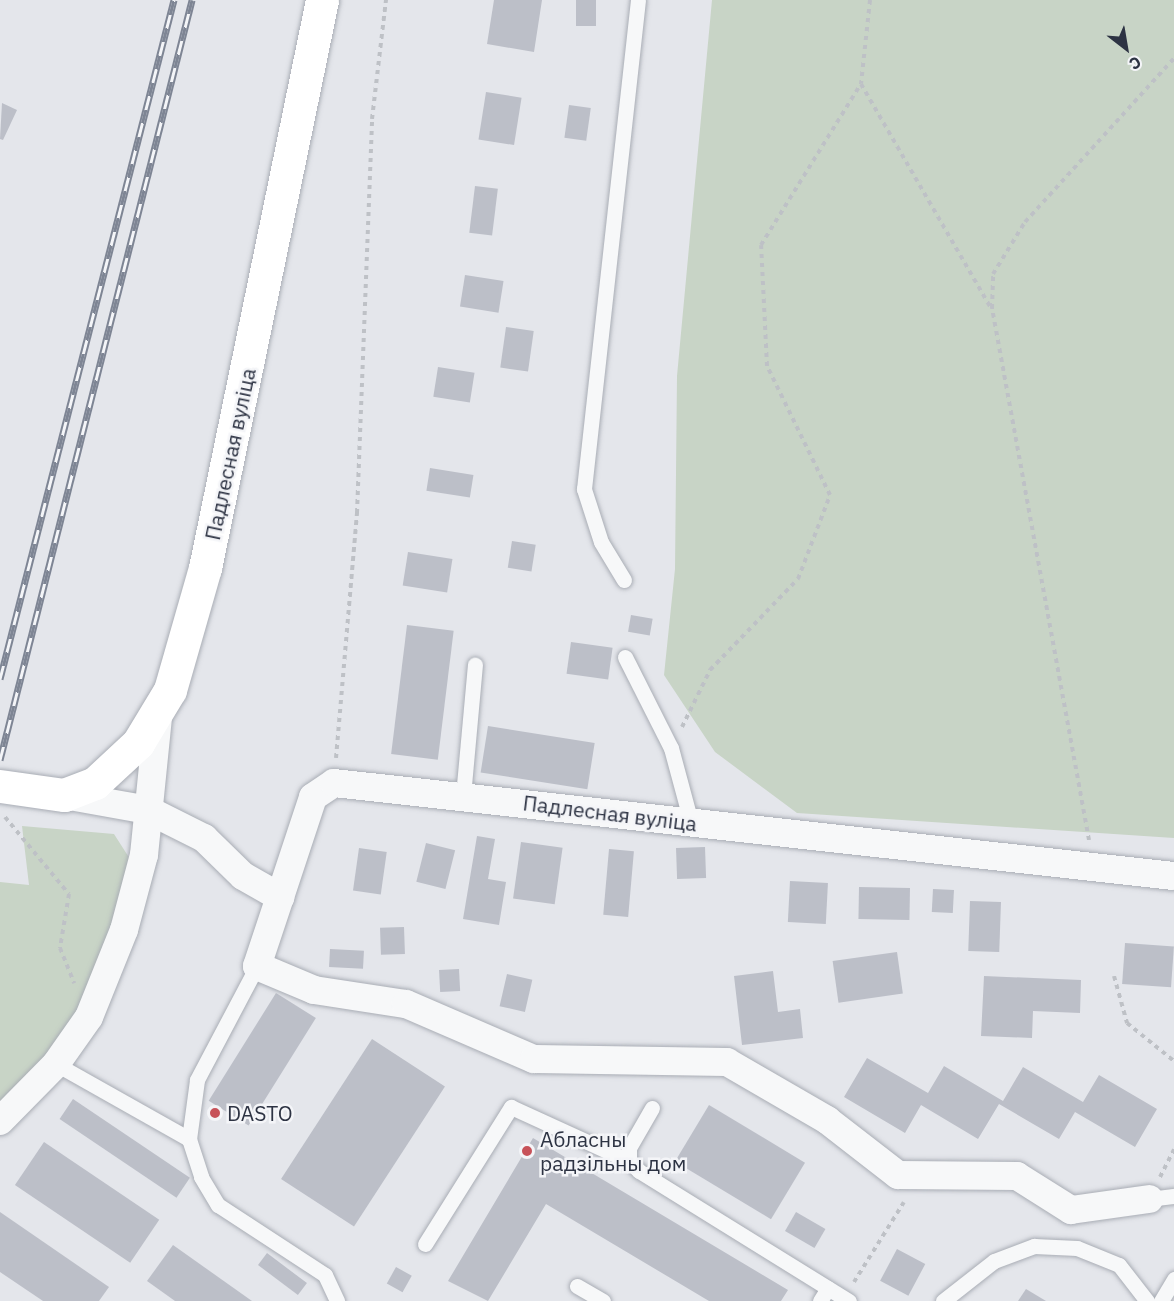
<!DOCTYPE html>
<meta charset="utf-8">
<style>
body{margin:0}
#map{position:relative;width:1174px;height:1301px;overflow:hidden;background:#e4e6eb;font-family:"IBM Plex Sans",sans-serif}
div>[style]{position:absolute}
.green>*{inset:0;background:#c8d4c6}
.building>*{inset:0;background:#bcbfc8;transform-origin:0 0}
.path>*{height:4px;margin-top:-2px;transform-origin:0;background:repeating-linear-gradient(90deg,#bec1c6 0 4.5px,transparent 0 9px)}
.roads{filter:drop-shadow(0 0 2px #a9adb5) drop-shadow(0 0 2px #a9adb5)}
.lane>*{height:15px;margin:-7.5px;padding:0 7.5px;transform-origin:7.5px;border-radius:7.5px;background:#f7f8f9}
.street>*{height:28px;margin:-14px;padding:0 14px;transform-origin:14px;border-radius:14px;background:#f7f8f9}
.secondary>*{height:33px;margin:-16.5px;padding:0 16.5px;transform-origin:16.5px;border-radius:16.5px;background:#fff}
.rail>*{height:7px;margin-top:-3.5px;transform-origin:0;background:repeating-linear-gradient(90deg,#f4f5f8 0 14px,#7e8594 0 28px);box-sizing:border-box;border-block:2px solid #7e8594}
.dots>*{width:16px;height:16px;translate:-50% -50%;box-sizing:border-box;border:3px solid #f4f5f8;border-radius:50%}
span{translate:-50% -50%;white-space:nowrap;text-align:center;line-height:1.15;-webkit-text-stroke:5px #f4f5f8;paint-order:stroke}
.street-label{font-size:21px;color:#2d3343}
.poi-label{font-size:21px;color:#2d3343}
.left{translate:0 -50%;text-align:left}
.north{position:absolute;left:1096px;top:18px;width:60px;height:60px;-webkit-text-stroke:4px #f4f5f8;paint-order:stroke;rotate:149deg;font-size:16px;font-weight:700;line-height:24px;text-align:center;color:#2d3343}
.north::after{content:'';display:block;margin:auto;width:21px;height:27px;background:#2d3343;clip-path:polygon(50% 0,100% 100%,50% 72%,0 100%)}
</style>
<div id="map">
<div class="green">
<i style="clip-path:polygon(712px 0,1174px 0,1174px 838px,797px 813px,715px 752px,664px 675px,675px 569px,677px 376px)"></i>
<i style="clip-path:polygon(22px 826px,114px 834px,130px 859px,122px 904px,66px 1038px,0 1107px,0 882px,29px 885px)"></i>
</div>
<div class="building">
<i style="clip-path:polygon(494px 0,542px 0,534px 52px,487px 44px)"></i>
<i style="left:576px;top:0;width:20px;height:26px"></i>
<i style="left:486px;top:92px;width:36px;height:48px;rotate:9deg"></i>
<i style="clip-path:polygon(2px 103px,17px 110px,3px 140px,0 139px)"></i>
<i style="left:569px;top:105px;width:22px;height:33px;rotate:8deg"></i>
<i style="left:475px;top:186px;width:23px;height:47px;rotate:7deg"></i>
<i style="left:465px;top:275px;width:39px;height:32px;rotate:9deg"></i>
<i style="left:506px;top:327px;width:28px;height:41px;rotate:8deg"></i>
<i style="left:438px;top:367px;width:37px;height:30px;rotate:9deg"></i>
<i style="left:430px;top:468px;width:44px;height:23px;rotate:9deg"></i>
<i style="left:512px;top:541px;width:24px;height:27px;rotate:9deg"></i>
<i style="left:408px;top:552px;width:45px;height:34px;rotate:9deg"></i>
<i style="left:631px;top:615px;width:22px;height:17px;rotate:10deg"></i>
<i style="left:407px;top:625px;width:47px;height:130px;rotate:7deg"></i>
<i style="left:571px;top:642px;width:42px;height:32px;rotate:8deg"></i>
<i style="left:488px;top:726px;width:108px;height:47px;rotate:9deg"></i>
<i style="clip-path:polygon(477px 836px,495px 839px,488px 879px,506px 882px,499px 925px,463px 919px)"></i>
<i style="left:521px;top:842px;width:42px;height:57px;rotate:8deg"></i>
<i style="left:426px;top:843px;width:30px;height:40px;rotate:14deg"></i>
<i style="left:705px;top:847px;width:31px;height:29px;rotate:88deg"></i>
<i style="left:359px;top:848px;width:28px;height:43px;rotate:8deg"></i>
<i style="left:609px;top:849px;width:25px;height:66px;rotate:5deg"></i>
<i style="left:790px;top:881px;width:38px;height:41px;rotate:3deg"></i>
<i style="left:859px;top:887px;width:51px;height:32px;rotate:1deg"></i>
<i style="left:933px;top:889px;width:21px;height:23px;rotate:3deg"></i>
<i style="left:970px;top:901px;width:31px;height:50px;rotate:2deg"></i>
<i style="left:404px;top:927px;width:27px;height:24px;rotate:88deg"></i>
<i style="left:1125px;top:943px;width:49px;height:41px;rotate:4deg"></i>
<i style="left:330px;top:949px;width:34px;height:18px;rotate:3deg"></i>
<i style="left:897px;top:952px;width:42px;height:65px;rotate:82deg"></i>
<i style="left:459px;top:969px;width:22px;height:20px;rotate:87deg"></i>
<i style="clip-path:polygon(773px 971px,778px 1012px,800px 1009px,803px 1038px,742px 1045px,734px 976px)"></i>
<i style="left:507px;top:974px;width:26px;height:33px;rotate:13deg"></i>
<i style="clip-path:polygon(984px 976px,1081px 980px,1080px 1013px,1033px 1011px,1032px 1038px,981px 1036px)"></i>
<i style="left:276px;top:993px;width:47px;height:127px;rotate:32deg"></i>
<i style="left:372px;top:1039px;width:87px;height:167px;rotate:33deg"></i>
<i style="clip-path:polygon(867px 1058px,928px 1093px,944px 1066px,1003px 1101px,1023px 1067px,1083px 1102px,1099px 1075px,1157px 1109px,1135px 1147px,1075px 1112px,1059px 1139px,999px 1104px,978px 1139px,921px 1105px,905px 1133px,844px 1097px)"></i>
<i style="left:73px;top:1099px;width:141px;height:24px;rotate:34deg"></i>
<i style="left:709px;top:1105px;width:112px;height:66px;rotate:31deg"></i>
<i style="clip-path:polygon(533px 1138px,788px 1290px,781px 1301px,709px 1301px,546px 1204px,488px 1301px,448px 1281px)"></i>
<i style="left:44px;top:1142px;width:139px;height:52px;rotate:34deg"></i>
<i style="clip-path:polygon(0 1212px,109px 1287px,99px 1301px,43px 1301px,0 1272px)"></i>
<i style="left:796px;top:1212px;width:34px;height:22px;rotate:30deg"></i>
<i style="clip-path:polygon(173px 1245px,252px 1301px,175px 1301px,147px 1281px)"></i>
<i style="left:897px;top:1249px;width:32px;height:36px;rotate:28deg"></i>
<i style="left:267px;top:1253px;width:50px;height:15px;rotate:37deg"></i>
<i style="left:396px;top:1267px;width:18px;height:19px;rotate:29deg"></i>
<i style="clip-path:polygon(1026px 1289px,1046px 1301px,1018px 1301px)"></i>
</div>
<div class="path">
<i style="left:870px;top:0;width:84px;rotate:96.1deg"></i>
<i style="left:861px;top:84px;width:259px;rotate:59.9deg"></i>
<i style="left:682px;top:727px;width:64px;rotate:-63.8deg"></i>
<i style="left:710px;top:670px;width:127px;rotate:-46deg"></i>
<i style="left:798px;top:579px;width:90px;rotate:-69.1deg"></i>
<i style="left:830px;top:495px;width:144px;rotate:-116deg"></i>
<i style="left:767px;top:366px;width:121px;rotate:-92.8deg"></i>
<i style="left:761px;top:245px;width:190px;rotate:-58.2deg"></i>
<i style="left:336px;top:758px;width:246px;rotate:-85.1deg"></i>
<i style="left:357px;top:513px;width:394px;rotate:-87.8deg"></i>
<i style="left:372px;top:119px;width:120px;rotate:-83.3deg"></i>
<i style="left:5px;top:817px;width:100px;rotate:50.3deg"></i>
<i style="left:69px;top:894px;width:55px;rotate:99.5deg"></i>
<i style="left:60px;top:948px;width:38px;rotate:68deg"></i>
<i style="left:1089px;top:840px;width:541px;rotate:-100.33deg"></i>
<i style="left:992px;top:308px;width:34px;rotate:-88deg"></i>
<i style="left:993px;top:274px;width:61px;rotate:-58.4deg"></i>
<i style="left:1025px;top:222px;width:222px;rotate:-47.7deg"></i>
<i style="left:1114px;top:976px;width:49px;rotate:74.5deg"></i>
<i style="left:1127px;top:1023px;width:60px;rotate:39deg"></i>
<i style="left:1160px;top:1177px;width:31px;rotate:-63deg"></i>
<i style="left:854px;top:1282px;width:94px;rotate:-58deg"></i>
</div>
<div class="roads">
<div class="lane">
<i style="left:624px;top:580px;width:44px;rotate:-121.2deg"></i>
<i style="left:601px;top:542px;width:56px;rotate:-107.8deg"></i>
<i style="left:584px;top:489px;width:492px;rotate:-83.7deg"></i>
<i style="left:625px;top:657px;width:102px;rotate:63.2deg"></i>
<i style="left:671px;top:748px;width:77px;rotate:74.9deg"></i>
<i style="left:463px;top:796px;width:132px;rotate:-84.8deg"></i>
<i style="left:257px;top:966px;width:129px;rotate:117.8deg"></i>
<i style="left:197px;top:1080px;width:60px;rotate:97.7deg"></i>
<i style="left:189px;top:1139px;width:40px;rotate:72deg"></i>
<i style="left:201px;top:1177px;width:33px;rotate:59deg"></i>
<i style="left:218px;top:1205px;width:128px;rotate:33.2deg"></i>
<i style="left:325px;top:1275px;width:29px;rotate:65deg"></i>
<i style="left:56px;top:1064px;width:153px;rotate:29.4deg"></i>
<i style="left:652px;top:1108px;width:46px;rotate:119.9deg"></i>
<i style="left:629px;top:1148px;width:13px;rotate:90deg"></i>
<i style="left:629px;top:1161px;width:14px;rotate:45deg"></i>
<i style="left:639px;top:1171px;width:247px;rotate:31.8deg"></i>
<i style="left:1149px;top:1199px;width:25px;rotate:-7deg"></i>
<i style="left:425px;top:1244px;width:162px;rotate:-57.9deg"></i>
<i style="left:511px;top:1107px;width:130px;rotate:24.6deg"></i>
<i style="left:577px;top:1286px;width:30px;rotate:30deg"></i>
<i style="left:820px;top:1301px;width:15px;rotate:-58deg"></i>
<i style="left:943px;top:1301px;width:65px;rotate:-38.1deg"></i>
<i style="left:994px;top:1261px;width:43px;rotate:-20.6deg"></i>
<i style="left:1034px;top:1246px;width:43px;rotate:2.7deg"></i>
<i style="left:1077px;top:1248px;width:45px;rotate:22deg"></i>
<i style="left:1119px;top:1265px;width:46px;rotate:52.1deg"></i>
<i style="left:1161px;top:1301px;width:26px;rotate:-59deg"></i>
</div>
<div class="street">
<i style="left:64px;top:795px;width:85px;rotate:10.1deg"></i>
<i style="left:148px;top:810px;width:63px;rotate:26.6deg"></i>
<i style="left:204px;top:838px;width:54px;rotate:44.3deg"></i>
<i style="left:243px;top:876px;width:43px;rotate:29.6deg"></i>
<i style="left:280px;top:897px;width:105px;rotate:-71.7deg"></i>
<i style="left:313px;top:797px;width:25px;rotate:-34deg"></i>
<i style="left:334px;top:783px;width:845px;rotate:6.32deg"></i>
<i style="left:280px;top:897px;width:73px;rotate:108.4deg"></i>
<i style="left:257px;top:966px;width:62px;rotate:22.8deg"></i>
<i style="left:314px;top:990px;width:93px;rotate:8.7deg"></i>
<i style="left:406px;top:1004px;width:139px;rotate:23.3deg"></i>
<i style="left:534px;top:1059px;width:193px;rotate:0.9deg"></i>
<i style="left:727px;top:1062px;width:116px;rotate:30.1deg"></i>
<i style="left:827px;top:1120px;width:90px;rotate:37.8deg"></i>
<i style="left:898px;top:1175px;width:119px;rotate:0.5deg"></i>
<i style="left:1017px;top:1176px;width:64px;rotate:32.2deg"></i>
<i style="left:1071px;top:1210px;width:79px;rotate:-8deg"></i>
<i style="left:0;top:1121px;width:80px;rotate:-45.5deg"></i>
<i style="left:56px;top:1064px;width:57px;rotate:-54.9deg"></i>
<i style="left:89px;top:1017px;width:94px;rotate:-68.1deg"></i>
<i style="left:124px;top:930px;width:78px;rotate:-75.1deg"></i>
<i style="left:144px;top:855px;width:140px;rotate:-84.2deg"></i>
</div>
<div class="secondary">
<i style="left:0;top:786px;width:65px;rotate:8deg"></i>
<i style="left:64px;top:795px;width:33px;rotate:-21deg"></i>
<i style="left:95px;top:783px;width:59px;rotate:-42.9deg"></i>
<i style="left:138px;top:743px;width:62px;rotate:-58.9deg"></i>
<i style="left:170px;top:690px;width:127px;rotate:-74deg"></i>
<i style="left:205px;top:568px;width:580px;rotate:-78.36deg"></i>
</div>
</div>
<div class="rail">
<i style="left:0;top:679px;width:701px;rotate:-75.63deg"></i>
<i style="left:0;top:760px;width:784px;rotate:-75.82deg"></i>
</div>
<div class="dots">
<i style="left:215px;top:1113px;background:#c75259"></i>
<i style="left:527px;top:1151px;background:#c75259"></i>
</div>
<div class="street-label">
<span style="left:230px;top:454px;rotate:-78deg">Падлесная вуліца</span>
<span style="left:610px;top:813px;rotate:7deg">Падлесная вуліца</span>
</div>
<div class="poi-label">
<span class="left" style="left:227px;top:1113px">DASTO</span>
<span class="left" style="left:540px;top:1151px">Абласны<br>радзільны дом</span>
</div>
<div class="north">С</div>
</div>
